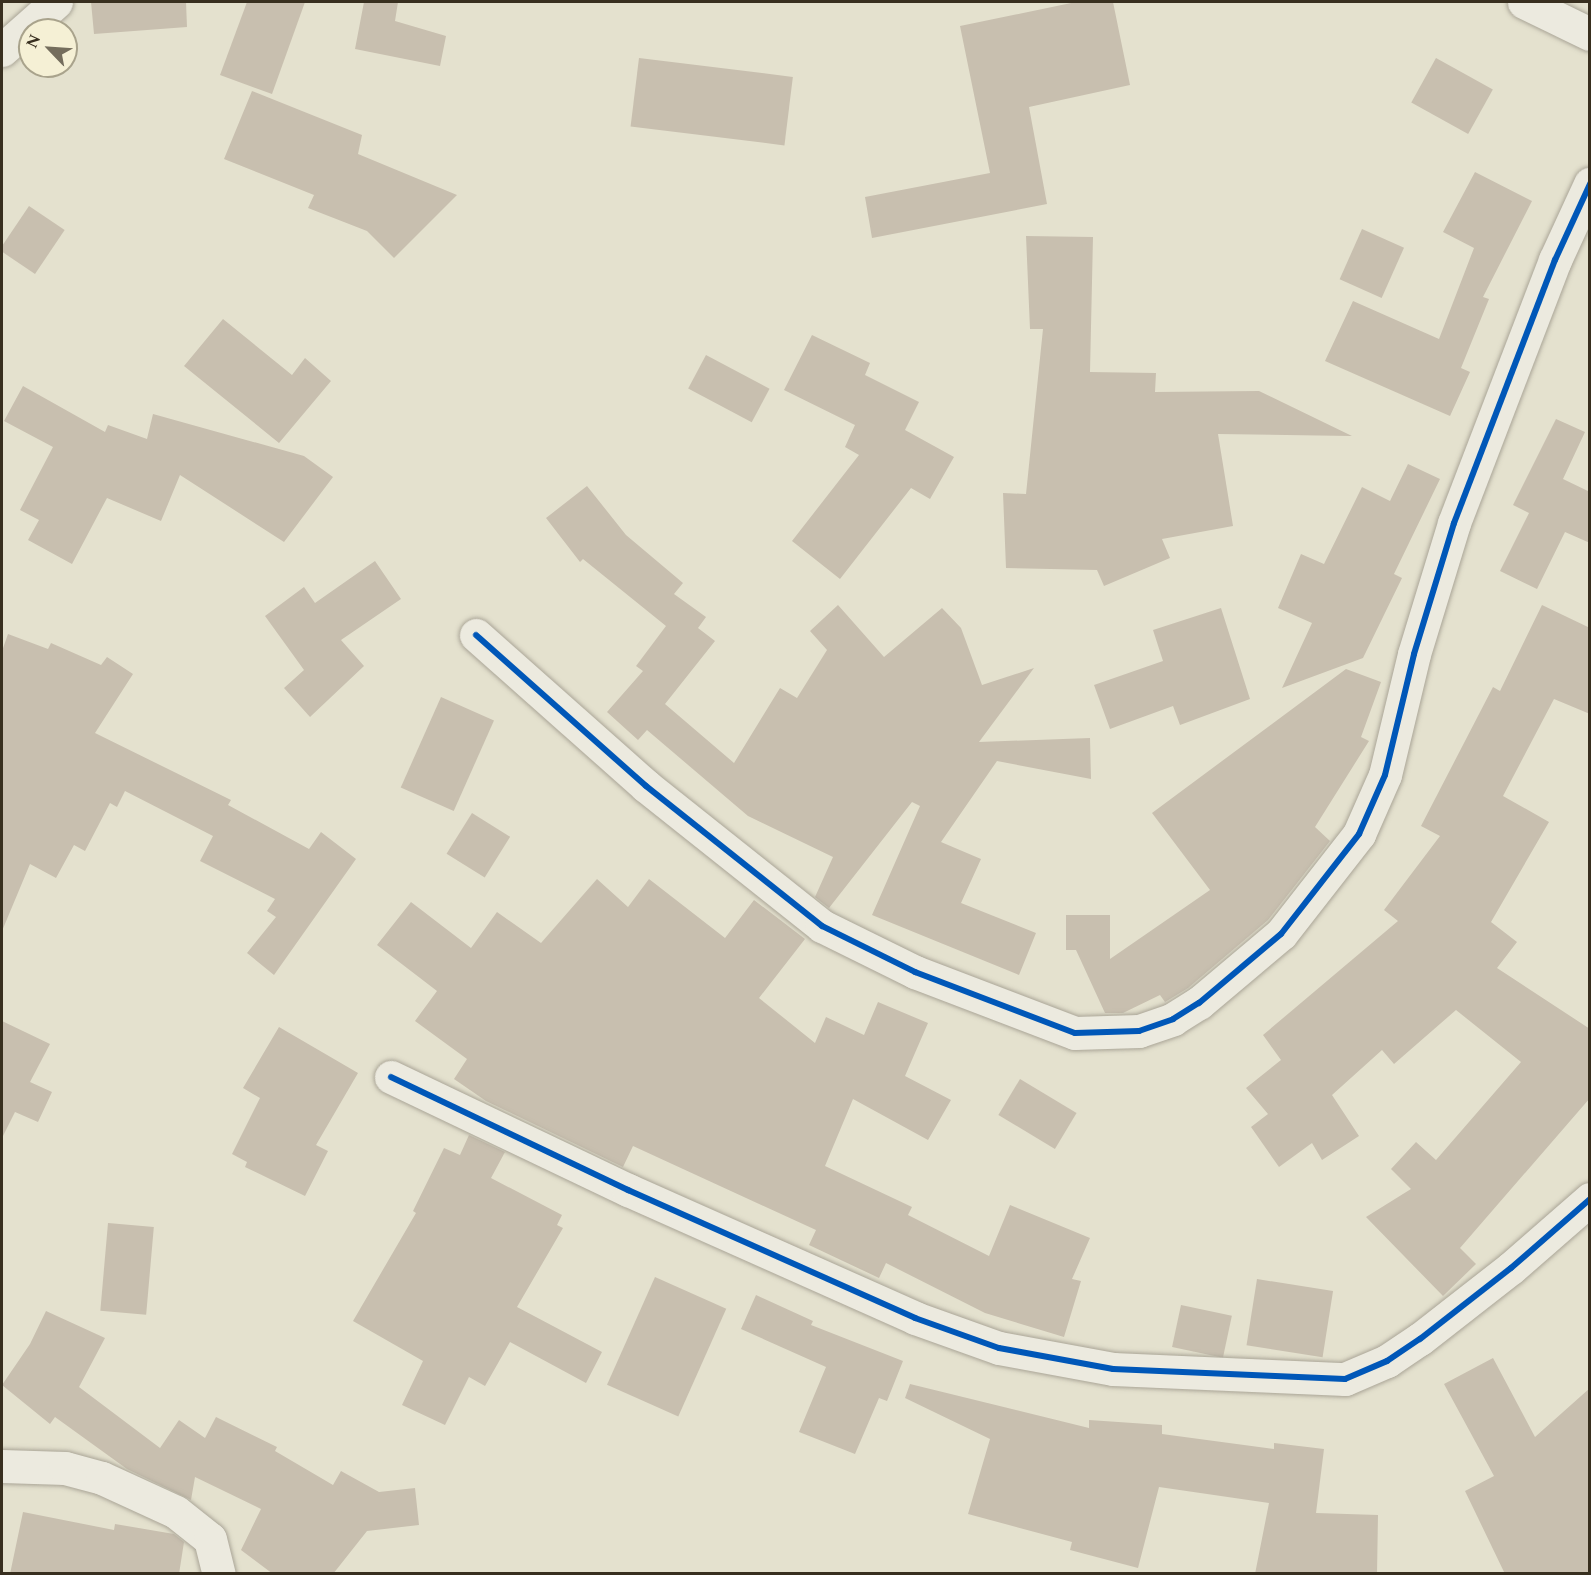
<!DOCTYPE html>
<style>
body{margin:0}
#map{position:relative;width:1591px;height:1575px;overflow:hidden;background:#e4e1ce;font-family:Spectral,serif}
div>[style]{position:absolute}
.building>*{inset:0;background:#c8bfaf;transform-origin:0 0}
.roads{filter:drop-shadow(0 0 2px #aaa597) drop-shadow(0 0 2px #aaa597)}
.minor>*{height:33px;margin:-16.5px;padding:0 16.5px;transform-origin:16.5px;border-radius:16.5px;background:#eceadf}
.tertiary>*{height:33px;margin:-16.5px;padding:0 16.5px;transform-origin:16.5px;border-radius:16.5px;background:#eceadf}
.cycleway>*{height:6px;margin:-3px;padding:0 3px;transform-origin:3px;border-radius:3px;background:#0057b8}
span{translate:-50% -50%;white-space:nowrap;text-align:center;line-height:1.15;-webkit-text-stroke:6px #f5f0d5;paint-order:stroke}
.frame{position:absolute;inset:0;border:3px solid #382f1f;pointer-events:none}
.north{position:absolute;left:18px;top:18px;width:60px;height:60px;box-sizing:border-box;background:#f5f0d5;border:2px solid #a9a38c;border-radius:50%;rotate:295deg;font-size:16px;font-weight:700;line-height:24px;text-align:center;color:#382f1f}
.north::after{content:'';display:block;margin:auto;width:21px;height:27px;background:#746d5c;clip-path:polygon(50% 0,100% 100%,50% 72%,0 100%)}
</style>
<div id="map">
<div class="building">
<i style="clip-path:polygon(91px 2px,186px 2px,187px 27px,94px 34px)"></i>
<i style="clip-path:polygon(247px 2px,305px 2px,272px 94px,220px 75px)"></i>
<i style="clip-path:polygon(364px 2px,398px 2px,395px 21px,446px 36px,440px 66px,355px 49px)"></i>
<i style="clip-path:polygon(1076px 2px,1113px 2px,1130px 85px,1029px 107px,1047px 204px,872px 238px,865px 197px,990px 173px,960px 26px)"></i>
<i style="left:639px;top:58px;width:155px;height:69px;rotate:7deg"></i>
<i style="left:1436px;top:58px;width:65px;height:51px;rotate:29deg"></i>
<i style="clip-path:polygon(252px 91px,362px 135px,358px 154px,457px 195px,394px 258px,367px 231px,308px 208px,314px 195px,224px 159px)"></i>
<i style="clip-path:polygon(1475px 172px,1532px 201px,1483px 297px,1489px 299px,1461px 368px,1470px 372px,1450px 416px,1325px 361px,1353px 301px,1439px 339px,1474px 248px,1443px 232px)"></i>
<i style="left:29px;top:206px;width:43px;height:53px;rotate:34deg"></i>
<i style="left:1362px;top:229px;width:46px;height:55px;rotate:24deg"></i>
<i style="clip-path:polygon(1026px 236px,1093px 237px,1090px 372px,1156px 373px,1155px 392px,1259px 391px,1352px 436px,1218px 434px,1233px 526px,1162px 539px,1170px 558px,1104px 586px,1097px 570px,1006px 568px,1003px 493px,1026px 494px,1043px 329px,1030px 329px)"></i>
<i style="clip-path:polygon(223px 319px,292px 375px,305px 358px,331px 381px,279px 443px,184px 366px)"></i>
<i style="clip-path:polygon(812px 335px,870px 363px,865px 375px,919px 402px,905px 430px,954px 457px,930px 499px,911px 488px,840px 579px,792px 541px,859px 455px,845px 447px,855px 425px,784px 390px)"></i>
<i style="left:706px;top:355px;width:72px;height:38px;rotate:28deg"></i>
<i style="clip-path:polygon(23px 386px,105px 432px,108px 425px,147px 439px,153px 414px,304px 456px,333px 477px,284px 542px,180px 475px,161px 521px,107px 498px,72px 564px,28px 540px,39px 520px,20px 510px,53px 447px,4px 421px)"></i>
<i style="clip-path:polygon(1556px 419px,1585px 432px,1563px 479px,1590px 492px,1590px 543px,1565px 532px,1537px 589px,1500px 571px,1529px 513px,1513px 505px)"></i>
<i style="clip-path:polygon(1408px 464px,1440px 479px,1394px 574px,1402px 578px,1363px 658px,1282px 688px,1312px 623px,1278px 608px,1301px 554px,1324px 564px,1362px 487px,1390px 501px)"></i>
<i style="clip-path:polygon(587px 486px,626px 535px,683px 583px,674px 594px,706px 617px,698px 628px,715px 641px,665px 704px,734px 763px,780px 688px,797px 698px,827px 650px,810px 631px,838px 605px,884px 657px,942px 608px,961px 628px,982px 685px,1034px 668px,979px 742px,1090px 738px,1091px 779px,997px 761px,941px 842px,981px 859px,961px 903px,1036px 933px,1019px 975px,872px 915px,920px 806px,912px 802px,829px 908px,815px 897px,833px 857px,748px 816px,647px 730px,638px 740px,607px 712px,643px 671px,636px 666px,666px 626px,583px 559px,580px 562px,546px 518px)"></i>
<i style="clip-path:polygon(375px 561px,401px 599px,341px 640px,364px 666px,310px 717px,284px 688px,304px 670px,265px 616px,304px 587px,315px 603px)"></i>
<i style="clip-path:polygon(1542px 605px,1590px 628px,1590px 714px,1554px 699px,1503px 796px,1549px 822px,1491px 922px,1517px 942px,1497px 968px,1590px 1029px,1590px 1098px,1460px 1248px,1476px 1264px,1443px 1296px,1366px 1217px,1411px 1189px,1391px 1169px,1416px 1142px,1436px 1160px,1521px 1062px,1456px 1010px,1394px 1064px,1382px 1050px,1332px 1095px,1359px 1136px,1322px 1160px,1312px 1143px,1279px 1167px,1251px 1127px,1268px 1114px,1246px 1088px,1281px 1060px,1263px 1035px,1398px 921px,1384px 910px,1440px 836px,1421px 826px,1493px 687px,1500px 691px)"></i>
<i style="clip-path:polygon(1221px 608px,1250px 699px,1180px 725px,1173px 706px,1110px 729px,1094px 685px,1163px 661px,1153px 630px)"></i>
<i style="clip-path:polygon(8px 634px,48px 649px,51px 643px,101px 665px,107px 657px,133px 674px,95px 733px,231px 800px,228px 805px,309px 849px,321px 832px,356px 859px,274px 975px,247px 953px,276px 917px,267px 911px,275px 899px,200px 861px,213px 836px,125px 791px,117px 807px,110px 803px,85px 851px,74px 845px,56px 878px,30px 864px,2px 931px,2px 651px)"></i>
<i style="clip-path:polygon(1346px 669px,1381px 682px,1361px 737px,1369px 741px,1315px 827px,1330px 841px,1268px 920px,1188px 988px,1165px 1002px,1160px 995px,1123px 1013px,1105px 1013px,1076px 950px,1066px 950px,1066px 915px,1110px 915px,1110px 959px,1210px 890px,1152px 813px)"></i>
<i style="left:441px;top:697px;width:58px;height:99px;rotate:24deg"></i>
<i style="left:472px;top:813px;width:45px;height:48px;rotate:32deg"></i>
<i style="clip-path:polygon(597px 879px,628px 907px,649px 879px,725px 938px,754px 900px,805px 939px,759px 998px,815px 1043px,826px 1017px,864px 1035px,878px 1002px,928px 1023px,905px 1076px,951px 1100px,928px 1140px,853px 1099px,825px 1166px,912px 1207px,908px 1215px,989px 1256px,1010px 1205px,1090px 1238px,1072px 1279px,1081px 1281px,1064px 1337px,985px 1313px,886px 1263px,879px 1278px,809px 1245px,816px 1230px,633px 1146px,623px 1167px,486px 1101px,454px 1079px,467px 1059px,415px 1021px,437px 991px,377px 945px,411px 902px,471px 948px,497px 912px,541px 943px)"></i>
<i style="clip-path:polygon(2px 1021px,50px 1044px,30px 1082px,52px 1092px,38px 1122px,15px 1112px,2px 1138px)"></i>
<i style="clip-path:polygon(279px 1027px,358px 1073px,316px 1145px,328px 1151px,305px 1196px,245px 1167px,247px 1162px,232px 1154px,260px 1098px,243px 1088px)"></i>
<i style="left:1020px;top:1079px;width:66px;height:42px;rotate:31deg"></i>
<i style="clip-path:polygon(469px 1135px,505px 1152px,491px 1178px,562px 1215px,557px 1225px,563px 1228px,517px 1307px,602px 1352px,586px 1383px,510px 1342px,485px 1386px,469px 1377px,445px 1425px,402px 1405px,423px 1361px,353px 1321px,416px 1213px,413px 1211px,444px 1148px,460px 1155px)"></i>
<i style="left:108px;top:1223px;width:46px;height:88px;rotate:5deg"></i>
<i style="left:655px;top:1277px;width:78px;height:118px;rotate:24deg"></i>
<i style="left:1257px;top:1279px;width:77px;height:67px;rotate:9deg"></i>
<i style="clip-path:polygon(756px 1295px,813px 1321px,811px 1325px,903px 1361px,887px 1401px,879px 1398px,855px 1454px,799px 1432px,826px 1367px,741px 1329px)"></i>
<i style="left:1181px;top:1305px;width:52px;height:43px;rotate:12deg"></i>
<i style="clip-path:polygon(46px 1311px,105px 1338px,79px 1387px,160px 1448px,179px 1420px,205px 1438px,216px 1417px,277px 1447px,275px 1451px,333px 1485px,341px 1471px,379px 1492px,415px 1488px,419px 1525px,367px 1531px,333px 1574px,273px 1574px,241px 1550px,261px 1509px,195px 1477px,191px 1500px,127px 1469px,55px 1417px,50px 1424px,2px 1385px,30px 1344px)"></i>
<i style="clip-path:polygon(1493px 1358px,1535px 1437px,1590px 1388px,1590px 1574px,1505px 1574px,1465px 1491px,1494px 1476px,1444px 1384px)"></i>
<i style="clip-path:polygon(910px 1384px,1089px 1428px,1089px 1420px,1162px 1425px,1162px 1434px,1274px 1449px,1274px 1443px,1324px 1449px,1316px 1513px,1378px 1515px,1377px 1574px,1255px 1574px,1269px 1503px,1159px 1487px,1138px 1568px,1070px 1550px,1072px 1542px,968px 1514px,990px 1439px,905px 1398px)"></i>
<i style="clip-path:polygon(23px 1512px,114px 1530px,115px 1524px,174px 1534px,184px 1542px,179px 1574px,10px 1574px)"></i>
</div>
<div class="roads">
<div class="minor">
<i style="left:2px;top:50px;width:72px;rotate:-41.6deg"></i>
<i style="left:476px;top:635px;width:227px;rotate:41.6deg"></i>
<i style="left:646px;top:786px;width:225px;rotate:38.5deg"></i>
<i style="left:822px;top:926px;width:104px;rotate:26.3deg"></i>
<i style="left:915px;top:972px;width:171px;rotate:20.9deg"></i>
<i style="left:1075px;top:1033px;width:64px;rotate:-1.8deg"></i>
<i style="left:1139px;top:1031px;width:36px;rotate:-19deg"></i>
<i style="left:1173px;top:1019px;width:31px;rotate:-32deg"></i>
<i style="left:1199px;top:1003px;width:107px;rotate:-40.1deg"></i>
<i style="left:1281px;top:934px;width:127px;rotate:-52deg"></i>
<i style="left:1359px;top:834px;width:64px;rotate:-66.2deg"></i>
<i style="left:1385px;top:775px;width:124px;rotate:-76.5deg"></i>
<i style="left:1414px;top:654px;width:137px;rotate:-73deg"></i>
<i style="left:1454px;top:523px;width:282px;rotate:-69deg"></i>
<i style="left:1555px;top:260px;width:84px;rotate:-65.3deg"></i>
<i style="left:391px;top:1077px;width:263px;rotate:25.5deg"></i>
<i style="left:628px;top:1190px;width:314px;rotate:24deg"></i>
<i style="left:915px;top:1318px;width:89px;rotate:19.7deg"></i>
<i style="left:999px;top:1348px;width:116px;rotate:10.4deg"></i>
<i style="left:1113px;top:1369px;width:232px;rotate:2.5deg"></i>
<i style="left:1345px;top:1379px;width:46px;rotate:-23.2deg"></i>
<i style="left:1387px;top:1361px;width:40px;rotate:-34deg"></i>
<i style="left:1420px;top:1339px;width:115px;rotate:-38deg"></i>
<i style="left:1511px;top:1268px;width:105px;rotate:-41.1deg"></i>
<i style="left:2px;top:1466px;width:63px;rotate:1.8deg"></i>
<i style="left:65px;top:1468px;width:38px;rotate:15deg"></i>
<i style="left:102px;top:1478px;width:81px;rotate:24.7deg"></i>
<i style="left:176px;top:1512px;width:43px;rotate:38.5deg"></i>
<i style="left:210px;top:1539px;width:36px;rotate:76deg"></i>
</div>
<div class="tertiary">
<i style="left:1524px;top:2px;width:73px;rotate:25.9deg"></i>
</div>
</div>
<div class="cycleway">
<i style="left:476px;top:635px;width:227px;rotate:41.6deg"></i>
<i style="left:646px;top:786px;width:225px;rotate:38.5deg"></i>
<i style="left:822px;top:926px;width:104px;rotate:26.3deg"></i>
<i style="left:915px;top:972px;width:171px;rotate:20.9deg"></i>
<i style="left:1075px;top:1033px;width:64px;rotate:-1.8deg"></i>
<i style="left:1139px;top:1031px;width:36px;rotate:-19deg"></i>
<i style="left:1173px;top:1019px;width:31px;rotate:-32deg"></i>
<i style="left:1199px;top:1003px;width:107px;rotate:-40.1deg"></i>
<i style="left:1281px;top:934px;width:127px;rotate:-52deg"></i>
<i style="left:1359px;top:834px;width:64px;rotate:-66.2deg"></i>
<i style="left:1385px;top:775px;width:124px;rotate:-76.5deg"></i>
<i style="left:1414px;top:654px;width:137px;rotate:-73deg"></i>
<i style="left:1454px;top:523px;width:282px;rotate:-69deg"></i>
<i style="left:1555px;top:260px;width:84px;rotate:-65.3deg"></i>
<i style="left:391px;top:1077px;width:263px;rotate:25.5deg"></i>
<i style="left:628px;top:1190px;width:314px;rotate:24deg"></i>
<i style="left:915px;top:1318px;width:89px;rotate:19.7deg"></i>
<i style="left:999px;top:1348px;width:116px;rotate:10.4deg"></i>
<i style="left:1113px;top:1369px;width:232px;rotate:2.5deg"></i>
<i style="left:1345px;top:1379px;width:46px;rotate:-23.2deg"></i>
<i style="left:1387px;top:1361px;width:40px;rotate:-34deg"></i>
<i style="left:1420px;top:1339px;width:115px;rotate:-38deg"></i>
<i style="left:1511px;top:1268px;width:105px;rotate:-41.1deg"></i>
</div>
<div class="frame"></div>
<div class="north">N</div>
</div>
